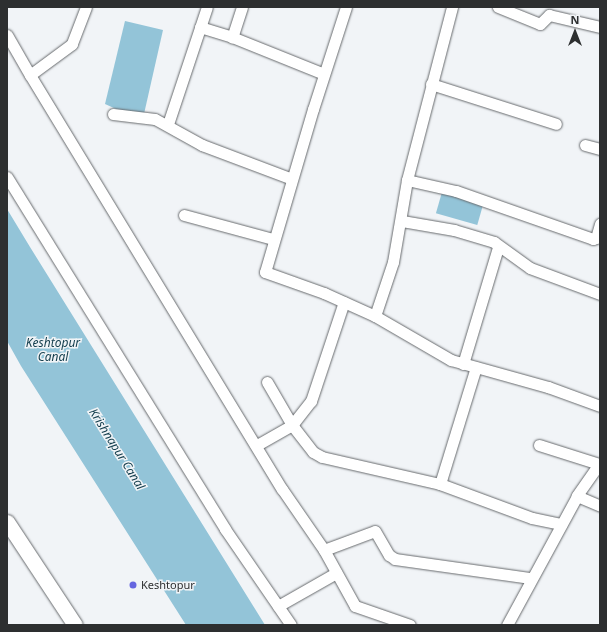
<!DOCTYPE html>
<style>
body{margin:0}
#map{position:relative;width:607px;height:632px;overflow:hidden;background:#f1f4f7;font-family:"Noto Sans",sans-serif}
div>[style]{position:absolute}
.water>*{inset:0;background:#93c4d8;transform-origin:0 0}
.roads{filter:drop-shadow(0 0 1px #676a6d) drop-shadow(0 0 1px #676a6d)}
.street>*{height:11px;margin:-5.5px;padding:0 5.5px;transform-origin:5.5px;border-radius:5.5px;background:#fff}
.secondary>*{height:15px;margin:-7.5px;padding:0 7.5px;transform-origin:7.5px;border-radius:7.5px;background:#fff}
.dots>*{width:11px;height:11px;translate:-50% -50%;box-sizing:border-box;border:2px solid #f1f4f7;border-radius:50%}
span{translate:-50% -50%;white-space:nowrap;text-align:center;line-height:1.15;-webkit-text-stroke:3px #f1f4f7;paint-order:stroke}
.poi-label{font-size:11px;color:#2d2f30}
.left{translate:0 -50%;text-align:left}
.water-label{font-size:12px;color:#123d4c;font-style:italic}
.frame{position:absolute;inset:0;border:8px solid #2d2f30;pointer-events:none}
.north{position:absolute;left:555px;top:12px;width:40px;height:40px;-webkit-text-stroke:3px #f1f4f7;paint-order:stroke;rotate:0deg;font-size:11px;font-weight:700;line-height:16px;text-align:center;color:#2d2f30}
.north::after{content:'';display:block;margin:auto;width:14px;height:18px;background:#2d2f30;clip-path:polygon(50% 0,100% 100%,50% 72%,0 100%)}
</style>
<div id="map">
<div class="water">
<i style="clip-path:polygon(125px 21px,163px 30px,144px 114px,125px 113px,105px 104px)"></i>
<i style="left:442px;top:192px;width:43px;height:22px;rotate:16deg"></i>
<i style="clip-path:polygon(7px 209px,30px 247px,265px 625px,186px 625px,21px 366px,7px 341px)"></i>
</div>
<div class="roads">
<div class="street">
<i style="left:86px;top:7px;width:40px;rotate:111deg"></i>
<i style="left:72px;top:44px;width:52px;rotate:143.6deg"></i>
<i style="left:30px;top:75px;width:485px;rotate:58.7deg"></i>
<i style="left:282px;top:489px;width:74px;rotate:55.5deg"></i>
<i style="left:324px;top:550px;width:54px;rotate:-20.4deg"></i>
<i style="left:375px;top:531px;width:28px;rotate:60deg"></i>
<i style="left:389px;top:555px;width:7px;rotate:34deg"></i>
<i style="left:395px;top:559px;width:137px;rotate:8deg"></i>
<i style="left:242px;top:7px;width:32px;rotate:108deg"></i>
<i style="left:232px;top:37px;width:99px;rotate:21.9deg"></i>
<i style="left:346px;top:7px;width:107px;rotate:107.9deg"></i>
<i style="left:313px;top:109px;width:170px;rotate:106.4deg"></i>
<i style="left:265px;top:272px;width:63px;rotate:19.6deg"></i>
<i style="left:324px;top:293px;width:56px;rotate:24.3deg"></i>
<i style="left:375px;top:316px;width:88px;rotate:30.1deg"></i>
<i style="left:451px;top:360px;width:101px;rotate:15.6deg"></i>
<i style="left:548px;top:387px;width:55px;rotate:20.1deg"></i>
<i style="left:498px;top:7px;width:45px;rotate:22deg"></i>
<i style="left:540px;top:24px;width:13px;rotate:-45deg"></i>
<i style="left:549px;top:15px;width:52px;rotate:13.2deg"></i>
<i style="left:200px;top:27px;width:34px;rotate:17deg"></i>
<i style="left:7px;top:35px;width:46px;rotate:60.1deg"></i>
<i style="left:431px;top:84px;width:131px;rotate:17.7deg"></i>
<i style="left:113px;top:114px;width:42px;rotate:6.8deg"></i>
<i style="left:155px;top:119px;width:54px;rotate:29deg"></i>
<i style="left:202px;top:145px;width:96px;rotate:20.7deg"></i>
<i style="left:168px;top:124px;width:123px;rotate:-71.6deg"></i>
<i style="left:585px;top:145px;width:16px;rotate:15deg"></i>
<i style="left:7px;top:177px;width:414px;rotate:58.2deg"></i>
<i style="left:225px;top:529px;width:116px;rotate:55.5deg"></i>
<i style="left:407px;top:180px;width:50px;rotate:12.7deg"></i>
<i style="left:456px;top:191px;width:145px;rotate:19.3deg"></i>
<i style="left:593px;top:239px;width:3px;rotate:-18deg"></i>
<i style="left:596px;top:238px;width:15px;rotate:-74deg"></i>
<i style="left:184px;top:215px;width:92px;rotate:15.1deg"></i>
<i style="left:402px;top:221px;width:53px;rotate:9.8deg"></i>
<i style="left:454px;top:230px;width:42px;rotate:16.7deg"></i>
<i style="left:494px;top:242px;width:44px;rotate:35.8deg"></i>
<i style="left:530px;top:268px;width:75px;rotate:20.4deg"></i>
<i style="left:375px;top:316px;width:57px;rotate:-71.6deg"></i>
<i style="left:393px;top:262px;width:83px;rotate:-80.3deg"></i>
<i style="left:407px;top:180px;width:179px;rotate:-75.4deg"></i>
<i style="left:463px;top:364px;width:122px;rotate:-73.3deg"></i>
<i style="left:267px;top:382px;width:50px;rotate:59.8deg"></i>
<i style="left:292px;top:425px;width:34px;rotate:52deg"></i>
<i style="left:313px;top:452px;width:10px;rotate:29deg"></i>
<i style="left:322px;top:457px;width:121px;rotate:12.9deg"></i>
<i style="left:440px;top:484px;width:98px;rotate:20.3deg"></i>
<i style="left:532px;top:518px;width:30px;rotate:12deg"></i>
<i style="left:257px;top:445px;width:40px;rotate:-29.7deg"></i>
<i style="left:292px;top:425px;width:31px;rotate:-52deg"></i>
<i style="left:311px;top:401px;width:104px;rotate:-71.6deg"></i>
<i style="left:539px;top:445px;width:63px;rotate:17.6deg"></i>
<i style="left:599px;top:464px;width:39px;rotate:125deg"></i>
<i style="left:440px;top:484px;width:122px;rotate:-72.9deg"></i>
<i style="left:324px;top:550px;width:64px;rotate:61deg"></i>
<i style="left:355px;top:606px;width:58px;rotate:19.1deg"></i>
<i style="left:278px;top:606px;width:67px;rotate:-29.6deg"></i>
<i style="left:507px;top:625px;width:147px;rotate:-61.5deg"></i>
<i style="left:577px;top:496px;width:25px;rotate:23deg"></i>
</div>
<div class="secondary">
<i style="left:7px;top:522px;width:123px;rotate:56.6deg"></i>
</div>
</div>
<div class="dots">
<i style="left:133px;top:585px;background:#6666e0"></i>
</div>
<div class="poi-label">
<span class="left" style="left:141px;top:585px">Keshtopur</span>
</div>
<div class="water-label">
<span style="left:53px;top:350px">Keshtopur<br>Canal</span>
<span style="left:117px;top:449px;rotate:58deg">Krishnapur Canal</span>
</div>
<div class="frame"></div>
<div class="north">N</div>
</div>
